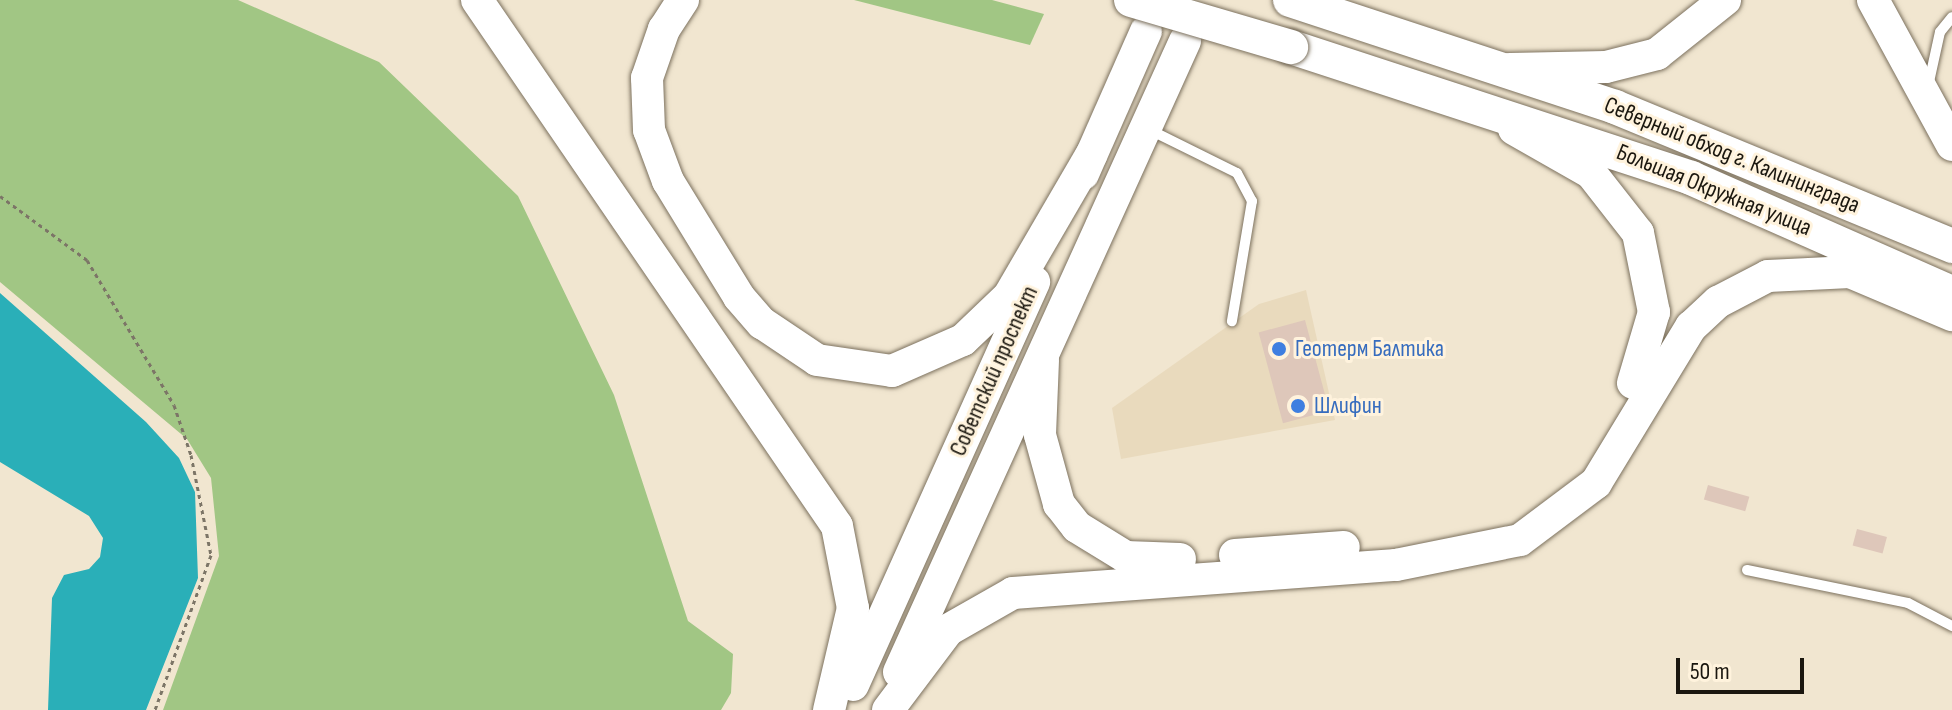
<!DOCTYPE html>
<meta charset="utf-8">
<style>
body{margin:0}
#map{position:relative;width:1952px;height:710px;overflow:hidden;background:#f1e6d0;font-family:"Sofia Sans Condensed",sans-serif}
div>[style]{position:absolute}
.built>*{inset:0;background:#e9dabd}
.green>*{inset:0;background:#a1c684}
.water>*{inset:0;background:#2aafb8}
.building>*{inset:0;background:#dec7ba;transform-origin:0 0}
.path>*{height:3px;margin-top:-1.5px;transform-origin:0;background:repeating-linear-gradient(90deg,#7c7567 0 4px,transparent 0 8px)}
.roads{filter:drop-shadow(0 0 2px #7c715e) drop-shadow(0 0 2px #7c715e)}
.service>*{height:10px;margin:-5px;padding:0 5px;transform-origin:5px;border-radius:5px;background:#fff}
.primary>*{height:32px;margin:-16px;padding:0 16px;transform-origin:16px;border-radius:16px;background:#fff}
.trunk>*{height:34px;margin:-17px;padding:0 17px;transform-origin:17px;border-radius:17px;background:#fff}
.bridges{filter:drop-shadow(0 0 2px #7c715e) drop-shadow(0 0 2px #7c715e)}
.trunk-bridge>*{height:34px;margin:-17px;padding:0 17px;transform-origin:17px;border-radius:17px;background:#fff}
.dots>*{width:22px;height:22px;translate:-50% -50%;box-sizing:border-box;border:4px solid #fff3dd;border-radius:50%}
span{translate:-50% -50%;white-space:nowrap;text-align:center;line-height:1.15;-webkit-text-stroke:6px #fff3dd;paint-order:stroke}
.street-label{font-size:24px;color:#1b170f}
.shop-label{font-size:24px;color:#366cbe}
.left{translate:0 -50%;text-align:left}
.scale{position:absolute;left:1676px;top:658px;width:128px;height:36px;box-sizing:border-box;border:4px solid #1b170f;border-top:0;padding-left:10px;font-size:24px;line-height:28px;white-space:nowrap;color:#1b170f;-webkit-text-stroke:6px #fff3dd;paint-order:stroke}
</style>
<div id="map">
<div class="built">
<i style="clip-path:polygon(1306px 290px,1335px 420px,1121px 459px,1112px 408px,1259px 304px)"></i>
</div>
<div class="green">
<i style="clip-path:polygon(0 0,238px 0,379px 62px,518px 196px,614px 395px,688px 621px,733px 654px,731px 693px,721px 710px,163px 710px,219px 556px,211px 478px,187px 439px,0 282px)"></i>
<i style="clip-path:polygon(854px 0,992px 0,1044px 14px,1030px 45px)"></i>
</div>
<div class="water">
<i style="clip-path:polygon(0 293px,146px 422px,179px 458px,195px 492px,198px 578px,146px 710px,48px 710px,52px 598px,64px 575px,89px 569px,100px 557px,103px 538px,89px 516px,0 462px)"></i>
</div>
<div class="building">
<i style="left:1305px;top:320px;width:94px;height:48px;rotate:75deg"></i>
<i style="left:1708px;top:485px;width:43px;height:15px;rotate:16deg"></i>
<i style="left:1857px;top:529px;width:31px;height:17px;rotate:15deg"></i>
</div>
<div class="path">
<i style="left:0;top:196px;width:108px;rotate:36.3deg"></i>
<i style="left:87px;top:260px;width:169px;rotate:59deg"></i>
<i style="left:174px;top:405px;width:53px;rotate:71.2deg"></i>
<i style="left:191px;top:455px;width:102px;rotate:78.7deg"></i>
<i style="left:211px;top:555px;width:165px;rotate:109.9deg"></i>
</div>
<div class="roads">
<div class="service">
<i style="left:1929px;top:82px;width:51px;rotate:-77.6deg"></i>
<i style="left:1940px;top:32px;width:19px;rotate:-51deg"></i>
<i style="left:1148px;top:129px;width:99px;rotate:26.3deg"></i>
<i style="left:1237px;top:173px;width:32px;rotate:62deg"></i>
<i style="left:1252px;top:201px;width:122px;rotate:99.5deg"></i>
<i style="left:1747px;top:570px;width:164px;rotate:11.6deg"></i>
<i style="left:1908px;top:603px;width:50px;rotate:27.6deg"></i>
</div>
<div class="primary">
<i style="left:477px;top:0;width:637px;rotate:55.61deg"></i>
<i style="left:837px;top:526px;width:84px;rotate:79deg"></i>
<i style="left:853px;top:608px;width:105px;rotate:103.2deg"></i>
<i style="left:683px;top:0;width:35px;rotate:123deg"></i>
<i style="left:664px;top:29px;width:52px;rotate:109.1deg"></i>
<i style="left:647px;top:78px;width:52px;rotate:87.8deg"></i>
<i style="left:649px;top:130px;width:54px;rotate:69.6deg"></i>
<i style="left:668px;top:181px;width:136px;rotate:58.5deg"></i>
<i style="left:739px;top:297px;width:35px;rotate:49deg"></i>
<i style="left:762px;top:323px;width:66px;rotate:33.9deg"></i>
<i style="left:817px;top:360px;width:76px;rotate:8.3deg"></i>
<i style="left:892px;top:371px;width:77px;rotate:-23.6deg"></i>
<i style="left:963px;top:340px;width:64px;rotate:-43.7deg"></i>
<i style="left:1009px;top:296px;width:163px;rotate:-59.8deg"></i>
<i style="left:1873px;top:0;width:165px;rotate:61.4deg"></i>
<i style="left:1510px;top:69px;width:96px;rotate:-1.2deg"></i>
<i style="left:1606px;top:67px;width:53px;rotate:-14.3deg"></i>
<i style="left:1657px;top:54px;width:87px;rotate:-38.5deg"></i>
<i style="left:1514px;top:129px;width:89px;rotate:29.7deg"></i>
<i style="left:1591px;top:173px;width:76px;rotate:51.9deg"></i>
<i style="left:1638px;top:233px;width:81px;rotate:78.6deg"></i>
<i style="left:1654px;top:312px;width:74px;rotate:106.5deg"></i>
<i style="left:1083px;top:174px;width:156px;rotate:-66.2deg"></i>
<i style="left:1043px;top:360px;width:75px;rotate:92.3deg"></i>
<i style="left:1040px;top:435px;width:72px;rotate:74.6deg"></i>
<i style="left:1059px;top:504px;width:29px;rotate:52deg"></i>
<i style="left:1077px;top:527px;width:57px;rotate:31.5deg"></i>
<i style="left:1126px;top:557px;width:54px;rotate:2.1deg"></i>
<i style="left:1235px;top:555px;width:109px;rotate:-4.2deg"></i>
<i style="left:899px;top:672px;width:693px;rotate:-65.62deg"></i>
<i style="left:853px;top:685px;width:442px;rotate:-65.8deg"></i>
<i style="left:888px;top:710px;width:100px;rotate:-53.1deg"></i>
<i style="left:948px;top:630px;width:75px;rotate:-29.6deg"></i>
<i style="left:1013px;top:593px;width:384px;rotate:-4.2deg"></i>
<i style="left:1396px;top:565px;width:126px;rotate:-11.4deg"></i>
<i style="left:1520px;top:540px;width:95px;rotate:-36.9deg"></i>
<i style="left:1596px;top:483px;width:183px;rotate:-58.7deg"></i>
<i style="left:1691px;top:327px;width:37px;rotate:-43deg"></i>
<i style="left:1718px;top:302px;width:56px;rotate:-27.5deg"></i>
<i style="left:1768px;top:276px;width:82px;rotate:-2.8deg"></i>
<i style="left:1850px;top:272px;width:111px;rotate:22.9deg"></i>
</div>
<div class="trunk">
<i style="left:1290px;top:0;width:342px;rotate:18.2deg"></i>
<i style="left:1615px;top:107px;width:365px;rotate:22.4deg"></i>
<i style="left:1291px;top:47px;width:421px;rotate:18.1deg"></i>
<i style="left:1691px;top:178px;width:285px;rotate:23.8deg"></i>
</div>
</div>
<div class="bridges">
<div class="trunk-bridge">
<i style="left:1131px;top:0;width:167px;rotate:16.4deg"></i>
</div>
</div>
<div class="dots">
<i style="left:1279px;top:349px;background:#3f7fe0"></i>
<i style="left:1298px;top:406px;background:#3f7fe0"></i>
</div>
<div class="street-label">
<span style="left:1732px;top:155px;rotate:22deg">Северный обход г. Калининграда</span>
<span style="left:1714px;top:190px;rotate:22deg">Большая Окружная улица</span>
<span style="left:994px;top:371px;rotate:-66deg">Советский проспект</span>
</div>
<div class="shop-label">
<span class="left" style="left:1295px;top:349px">Геотерм Балтика</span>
<span class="left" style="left:1314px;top:406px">Шлифин</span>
</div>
<div class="scale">50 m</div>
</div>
